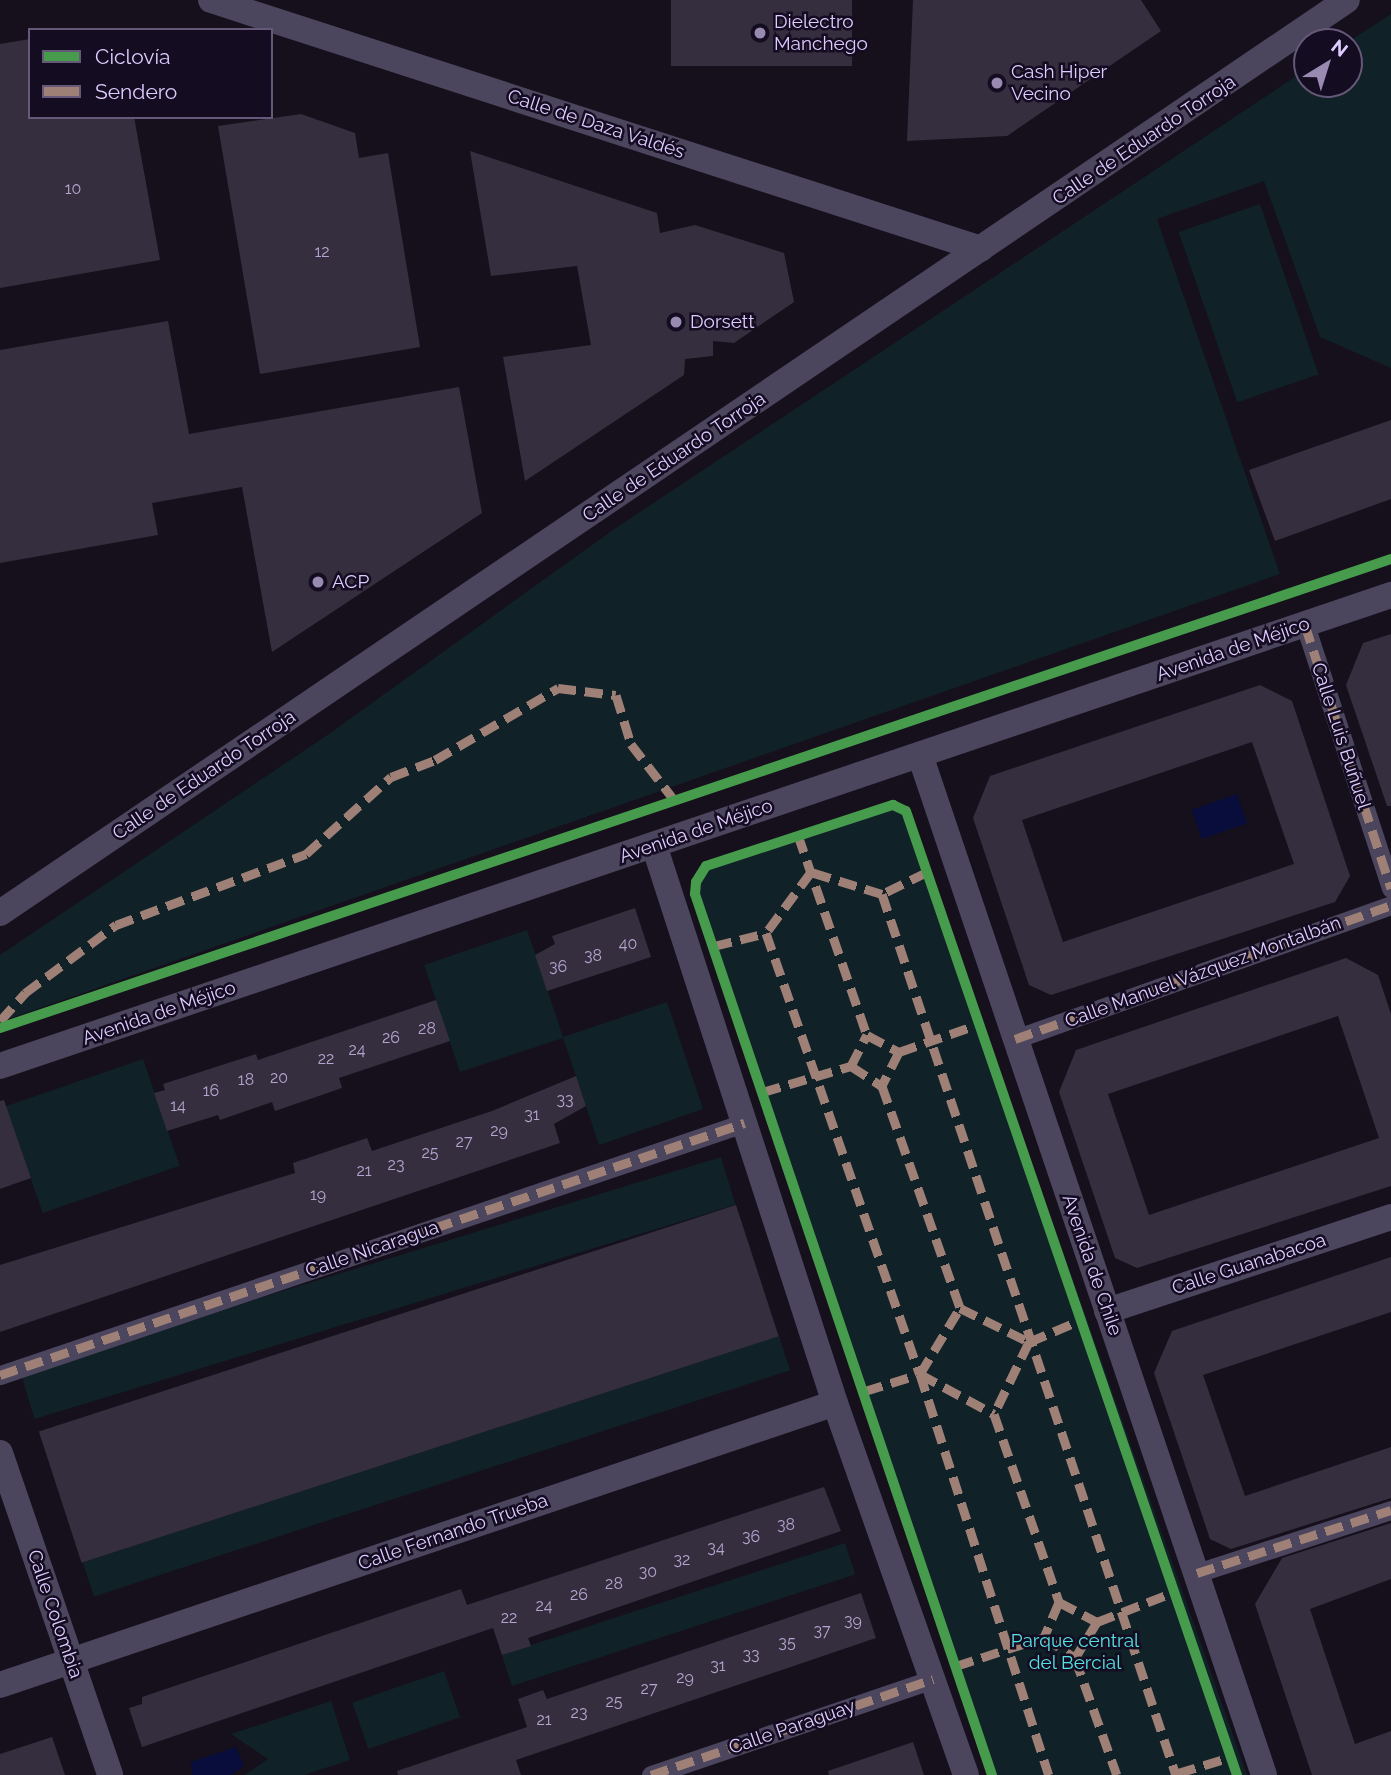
<!DOCTYPE html>
<meta charset="utf-8">
<style>
body{margin:0}
#map{position:relative;width:1391px;height:1775px;overflow:hidden;background:#15101c;font-family:Raleway,sans-serif}
div>[style]{position:absolute}
.green>*{inset:0;background:#102128;transform-origin:0 0}
.water>*{inset:0;background:#080d3b;transform-origin:0 0}
.building>*{inset:0;background:#352e3e;transform-origin:0 0}
.pedestrian>*{height:19px;margin:-9.5px;padding:0 9.5px;transform-origin:9.5px;border-radius:9.5px;background:#4b455d}
.minor>*{height:26px;margin:-13px;padding:0 13px;transform-origin:13px;border-radius:13px;background:#4b455d}
.quiet>*{height:9px;margin-top:-4.5px;transform-origin:0;background:repeating-linear-gradient(90deg,#9e8076 0 18px,transparent 0 27px)}
.cycleway>*{height:10px;margin:-5px;padding:0 5px;transform-origin:5px;border-radius:5px;background:#469c4c}
.dots>*{width:19px;height:19px;translate:-50% -50%;box-sizing:border-box;border:4px solid #140c20;border-radius:50%}
span{translate:-50% -50%;white-space:nowrap;text-align:center;line-height:1.15;-webkit-text-stroke:5px #140c20;paint-order:stroke}
.number-label{font-size:16px;color:#b4a4cf}
.number-label span{-webkit-text-stroke-width:0}
.poi-label{font-size:19px;color:#decbff}
.left{translate:0 -50%;text-align:left}
.street-label{font-size:19px;color:#decbff}
.park-label{font-size:19px;color:#52e2e3}
.legend{position:absolute;left:28px;top:28px;width:245px;height:91px;box-sizing:border-box;background:#140c20;border:2px solid #655879;margin:0;padding:9px 12px;list-style:none;font-size:21px;color:#decbff}
.legend li{display:flex;align-items:center;gap:14px;height:35px}
.legend b{width:35px;border:2px solid #655879}
.north{position:absolute;left:1293px;top:28px;width:70px;height:70px;box-sizing:border-box;background:#140c20;border:2px solid #655879;border-radius:50%;rotate:38deg;font-size:19px;font-weight:700;line-height:28px;text-align:center;color:#decbff}
.north::after{content:'';display:block;margin:auto;width:24px;height:32px;background:#988ab0;clip-path:polygon(50% 0,100% 100%,50% 72%,0 100%)}
</style>
<div id="map">
<div class="green">
<i style="clip-path:polygon(1391px 14px,1391px 368px,1320px 337px,1264px 181px,1157px 219px,1280px 574px,0 1022px,0 955px,326px 736px,613px 530px,1307px 69px,1307px 84px,1349px 84px,1348px 42px)"></i>
<i style="left:1260px;top:204px;width:180px;height:86px;rotate:71deg"></i>
<i style="clip-path:polygon(889px 805px,910px 816px,1247px 1775px,988px 1775px,695px 888px,704px 871px)"></i>
<i style="clip-path:polygon(527px 930px,563px 1037px,667px 1002px,703px 1109px,599px 1145px,563px 1038px,460px 1072px,424px 965px)"></i>
<i style="left:143px;top:1059px;width:113px;height:145px;rotate:71deg"></i>
<i style="left:721px;top:1157px;width:50px;height:733px;rotate:73deg"></i>
<i style="left:779px;top:1336px;width:36px;height:732px;rotate:72deg"></i>
<i style="left:845px;top:1543px;width:33px;height:361px;rotate:72deg"></i>
<i style="left:444px;top:1671px;width:49px;height:97px;rotate:71deg"></i>
<i style="clip-path:polygon(331px 1701px,350px 1760px,304px 1775px,245px 1775px,268px 1759px,231px 1734px)"></i>
</div>
<div class="water">
<i style="left:1237px;top:794px;width:31px;height:48px;rotate:71deg"></i>
<i style="clip-path:polygon(236px 1747px,244px 1766px,231px 1775px,192px 1775px,191px 1762px)"></i>
</div>
<div class="building">
<i style="left:671px;top:0;width:181px;height:66px"></i>
<i style="clip-path:polygon(913px 0,1141px 0,1161px 31px,1007px 136px,907px 141px)"></i>
<i style="clip-path:polygon(30px 39px,30px 117px,134px 117px,160px 260px,0 288px,0 44px)"></i>
<i style="clip-path:polygon(301px 114px,355px 133px,359px 158px,388px 153px,420px 347px,260px 374px,218px 126px)"></i>
<i style="clip-path:polygon(470px 151px,657px 213px,660px 233px,695px 225px,784px 253px,794px 302px,734px 343px,713px 341px,713px 356px,685px 359px,684px 375px,525px 481px,503px 357px,591px 345px,577px 266px,491px 276px)"></i>
<i style="clip-path:polygon(168px 321px,189px 434px,459px 387px,482px 513px,272px 652px,242px 487px,152px 503px,158px 535px,0 563px,0 350px)"></i>
<i style="clip-path:polygon(1391px 420px,1391px 499px,1275px 541px,1249px 470px)"></i>
<i style="clip-path:polygon(1391px 634px,1391px 806px,1387px 806px,1346px 685px,1363px 643px)"></i>
<i style="clip-path:polygon(evenodd,1260px 685px,1292px 701px,1350px 876px,1335px 902px,1051px 995px,1029px 985px,973px 818px,990px 776px,1260px 685px,1252px 742px,1294px 864px,1063px 942px,1022px 820px,1252px 742px)"></i>
<i style="clip-path:polygon(635px 908px,651px 957px,547px 991px,535px 955px,555px 944px,552px 936px)"></i>
<i style="clip-path:polygon(evenodd,1346px 958px,1378px 975px,1391px 1014px,1391px 1186px,1137px 1268px,1115px 1258px,1059px 1092px,1076px 1050px,1346px 958px,1338px 1016px,1379px 1138px,1149px 1215px,1108px 1094px,1338px 1016px)"></i>
<i style="clip-path:polygon(436px 1000px,450px 1041px,339px 1078px,342px 1088px,275px 1111px,272px 1102px,220px 1120px,218px 1115px,167px 1131px,154px 1093px,165px 1090px,163px 1084px,256px 1054px,258px 1060px)"></i>
<i style="clip-path:polygon(576px 1076px,586px 1106px,554px 1124px,560px 1143px,0 1332px,0 1265px,295px 1173px,293px 1163px,367px 1138px,372px 1151px,492px 1111px)"></i>
<i style="clip-path:polygon(4px 1100px,31px 1178px,0 1189px,0 1101px)"></i>
<i style="left:736px;top:1205px;width:138px;height:733px;rotate:72deg"></i>
<i style="clip-path:polygon(1391px 1257px,1391px 1312px,1203px 1375px,1245px 1496px,1391px 1447px,1391px 1498px,1231px 1549px,1210px 1539px,1154px 1373px,1172px 1331px)"></i>
<i style="clip-path:polygon(824px 1487px,841px 1531px,528px 1638px,531px 1646px,502px 1655px,493px 1628px,142px 1747px,129px 1708px,142px 1704px,142px 1697px,461px 1589px,467px 1605px)"></i>
<i style="clip-path:polygon(1391px 1523px,1391px 1579px,1310px 1609px,1355px 1744px,1391px 1731px,1391px 1775px,1312px 1775px,1255px 1604px,1282px 1558px)"></i>
<i style="clip-path:polygon(861px 1593px,876px 1638px,516px 1760px,521px 1775px,398px 1775px,397px 1771px,527px 1727px,518px 1699px,543px 1690px,547px 1699px)"></i>
<i style="clip-path:polygon(52px 1737px,65px 1775px,0 1775px,0 1754px)"></i>
<i style="clip-path:polygon(913px 1742px,924px 1775px,829px 1775px,828px 1771px)"></i>
</div>
<div class="pedestrian">
<i style="left:1305px;top:625px;width:277px;rotate:71.9deg"></i>
<i style="left:1015px;top:1039px;width:399px;rotate:-19.6deg"></i>
<i style="left:0;top:1375px;width:786px;rotate:-18.71deg"></i>
<i style="left:1197px;top:1573px;width:204px;rotate:-18deg"></i>
<i style="left:651px;top:1775px;width:298px;rotate:-18.8deg"></i>
</div>
<div class="minor">
<i style="left:211px;top:0;width:809px;rotate:17.92deg"></i>
<i style="left:920px;top:755px;width:1076px;rotate:71.36deg"></i>
<i style="left:654px;top:845px;width:587px;rotate:72.03deg"></i>
<i style="left:835px;top:1403px;width:394px;rotate:70.6deg"></i>
<i style="left:0;top:913px;width:1627px;rotate:-34.13deg"></i>
<i style="left:0;top:1066px;width:1469px;rotate:-18.71deg"></i>
<i style="left:1107px;top:1311px;width:299px;rotate:-18.3deg"></i>
<i style="left:0;top:1453px;width:340px;rotate:71.1deg"></i>
<i style="left:0;top:1685px;width:881px;rotate:-18.66deg"></i>
</div>
<div class="quiet">
<i style="left:1305px;top:625px;width:277px;rotate:71.9deg"></i>
<i style="left:798px;top:835px;width:212px;rotate:71deg"></i>
<i style="left:867px;top:1035px;width:36px;rotate:28deg"></i>
<i style="left:899px;top:1052px;width:38px;rotate:117deg"></i>
<i style="left:882px;top:1086px;width:235px;rotate:70.6deg"></i>
<i style="left:960px;top:1308px;width:77px;rotate:26.2deg"></i>
<i style="left:1029px;top:1342px;width:80px;rotate:115.9deg"></i>
<i style="left:994px;top:1414px;width:199px;rotate:70.9deg"></i>
<i style="left:1059px;top:1602px;width:43px;rotate:27.8deg"></i>
<i style="left:1097px;top:1622px;width:42px;rotate:121.4deg"></i>
<i style="left:1075px;top:1658px;width:124px;rotate:70.3deg"></i>
<i style="left:927px;top:872px;width:50px;rotate:153.9deg"></i>
<i style="left:882px;top:894px;width:74px;rotate:-162.8deg"></i>
<i style="left:811px;top:872px;width:76px;rotate:126.4deg"></i>
<i style="left:766px;top:933px;width:467px;rotate:70.8deg"></i>
<i style="left:920px;top:1374px;width:421px;rotate:72.2deg"></i>
<i style="left:882px;top:894px;width:929px;rotate:71.55deg"></i>
<i style="left:714px;top:946px;width:54px;rotate:-14deg"></i>
<i style="left:0;top:1021px;width:38px;rotate:-48deg"></i>
<i style="left:25px;top:993px;width:114px;rotate:-36.8deg"></i>
<i style="left:116px;top:925px;width:203px;rotate:-20.5deg"></i>
<i style="left:306px;top:854px;width:115px;rotate:-42.2deg"></i>
<i style="left:391px;top:777px;width:47px;rotate:-21.1deg"></i>
<i style="left:435px;top:760px;width:143px;rotate:-30.3deg"></i>
<i style="left:558px;top:688px;width:58px;rotate:6.9deg"></i>
<i style="left:616px;top:695px;width:51px;rotate:73deg"></i>
<i style="left:631px;top:744px;width:72px;rotate:52.3deg"></i>
<i style="left:1015px;top:1039px;width:399px;rotate:-19.6deg"></i>
<i style="left:899px;top:1052px;width:85px;rotate:-19.3deg"></i>
<i style="left:851px;top:1066px;width:35px;rotate:-63deg"></i>
<i style="left:763px;top:1092px;width:92px;rotate:-16.5deg"></i>
<i style="left:851px;top:1066px;width:37px;rotate:33deg"></i>
<i style="left:1029px;top:1342px;width:56px;rotate:-22.9deg"></i>
<i style="left:920px;top:1374px;width:84px;rotate:28.4deg"></i>
<i style="left:0;top:1375px;width:786px;rotate:-18.71deg"></i>
<i style="left:865px;top:1391px;width:58px;rotate:-17.2deg"></i>
<i style="left:920px;top:1374px;width:77px;rotate:-58.8deg"></i>
<i style="left:1197px;top:1573px;width:204px;rotate:-18deg"></i>
<i style="left:1059px;top:1602px;width:38px;rotate:113deg"></i>
<i style="left:1044px;top:1637px;width:37px;rotate:34deg"></i>
<i style="left:1097px;top:1622px;width:83px;rotate:-21.3deg"></i>
<i style="left:956px;top:1666px;width:93px;rotate:-18.2deg"></i>
<i style="left:1178px;top:1773px;width:55px;rotate:-16.8deg"></i>
<i style="left:651px;top:1775px;width:298px;rotate:-18.8deg"></i>
</div>
<div class="cycleway">
<i style="left:0;top:1028px;width:1468px;rotate:-18.63deg"></i>
<i style="left:992px;top:1775px;width:930px;rotate:-108.63deg"></i>
<i style="left:695px;top:894px;width:12px;rotate:-85deg"></i>
<i style="left:696px;top:882px;width:19px;rotate:-58deg"></i>
<i style="left:706px;top:866px;width:197px;rotate:-18.1deg"></i>
<i style="left:893px;top:805px;width:14px;rotate:25deg"></i>
<i style="left:906px;top:811px;width:1019px;rotate:71.05deg"></i>
</div>
<div class="dots">
<i style="left:760px;top:33px;background:#988ab0"></i>
<i style="left:997px;top:83px;background:#988ab0"></i>
<i style="left:676px;top:322px;background:#988ab0"></i>
<i style="left:318px;top:582px;background:#988ab0"></i>
</div>
<div class="number-label">
<span style="left:73px;top:189px">10</span>
<span style="left:322px;top:252px">12</span>
<span style="left:628px;top:944px">40</span>
<span style="left:593px;top:956px">38</span>
<span style="left:558px;top:967px">36</span>
<span style="left:427px;top:1029px">28</span>
<span style="left:391px;top:1038px">26</span>
<span style="left:357px;top:1050px">24</span>
<span style="left:326px;top:1059px">22</span>
<span style="left:279px;top:1078px">20</span>
<span style="left:246px;top:1080px">18</span>
<span style="left:211px;top:1091px">16</span>
<span style="left:565px;top:1100px">33</span>
<span style="left:178px;top:1106px">14</span>
<span style="left:532px;top:1115px">31</span>
<span style="left:499px;top:1131px">29</span>
<span style="left:464px;top:1142px">27</span>
<span style="left:430px;top:1153px">25</span>
<span style="left:396px;top:1165px">23</span>
<span style="left:364px;top:1171px">21</span>
<span style="left:318px;top:1195px">19</span>
<span style="left:786px;top:1525px">38</span>
<span style="left:751px;top:1537px">36</span>
<span style="left:716px;top:1548px">34</span>
<span style="left:682px;top:1560px">32</span>
<span style="left:648px;top:1572px">30</span>
<span style="left:614px;top:1584px">28</span>
<span style="left:579px;top:1595px">26</span>
<span style="left:544px;top:1606px">24</span>
<span style="left:509px;top:1618px">22</span>
<span style="left:853px;top:1621px">39</span>
<span style="left:822px;top:1631px">37</span>
<span style="left:787px;top:1643px">35</span>
<span style="left:751px;top:1655px">33</span>
<span style="left:718px;top:1666px">31</span>
<span style="left:685px;top:1678px">29</span>
<span style="left:649px;top:1689px">27</span>
<span style="left:614px;top:1702px">25</span>
<span style="left:579px;top:1713px">23</span>
<span style="left:544px;top:1720px">21</span>
</div>
<div class="poi-label">
<span class="left" style="left:774px;top:33px">Dielectro<br>Manchego</span>
<span class="left" style="left:1011px;top:83px">Cash Hiper<br>Vecino</span>
<span class="left" style="left:690px;top:322px">Dorsett</span>
<span class="left" style="left:332px;top:582px">ACP</span>
</div>
<div class="street-label">
<span style="left:596px;top:124px;rotate:18deg">Calle de Daza Valdés</span>
<span style="left:1144px;top:140px;rotate:-34deg">Calle de Eduardo Torroja</span>
<span style="left:674px;top:457px;rotate:-34deg">Calle de Eduardo Torroja</span>
<span style="left:1233px;top:649px;rotate:-19deg">Avenida de Méjico</span>
<span style="left:1341px;top:736px;rotate:72deg">Calle Luis Buñuel</span>
<span style="left:204px;top:775px;rotate:-34deg">Calle de Eduardo Torroja</span>
<span style="left:696px;top:831px;rotate:-19deg">Avenida de Méjico</span>
<span style="left:1203px;top:972px;rotate:-20deg">Calle Manuel Vázquez Montalbán</span>
<span style="left:159px;top:1013px;rotate:-19deg">Avenida de Méjico</span>
<span style="left:372px;top:1249px;rotate:-19deg">Calle Nicaragua</span>
<span style="left:1249px;top:1264px;rotate:-18deg">Calle Guanabacoa</span>
<span style="left:1092px;top:1265px;rotate:71deg">Avenida de Chile</span>
<span style="left:453px;top:1532px;rotate:-19deg">Calle Fernando Trueba</span>
<span style="left:55px;top:1614px;rotate:71deg">Calle Colombia</span>
<span style="left:792px;top:1727px;rotate:-19deg">Calle Paraguay</span>
</div>
<div class="park-label">
<span style="left:1075px;top:1652px">Parque central<br>del Bercial</span>
</div>
<ul class="legend">
<li><b style="height:9px;background:#469c4c"></b>Ciclovía</li>
<li><b style="height:9px;background:#9e8076"></b>Sendero</li>
</ul>
<div class="north">N</div>
</div>
